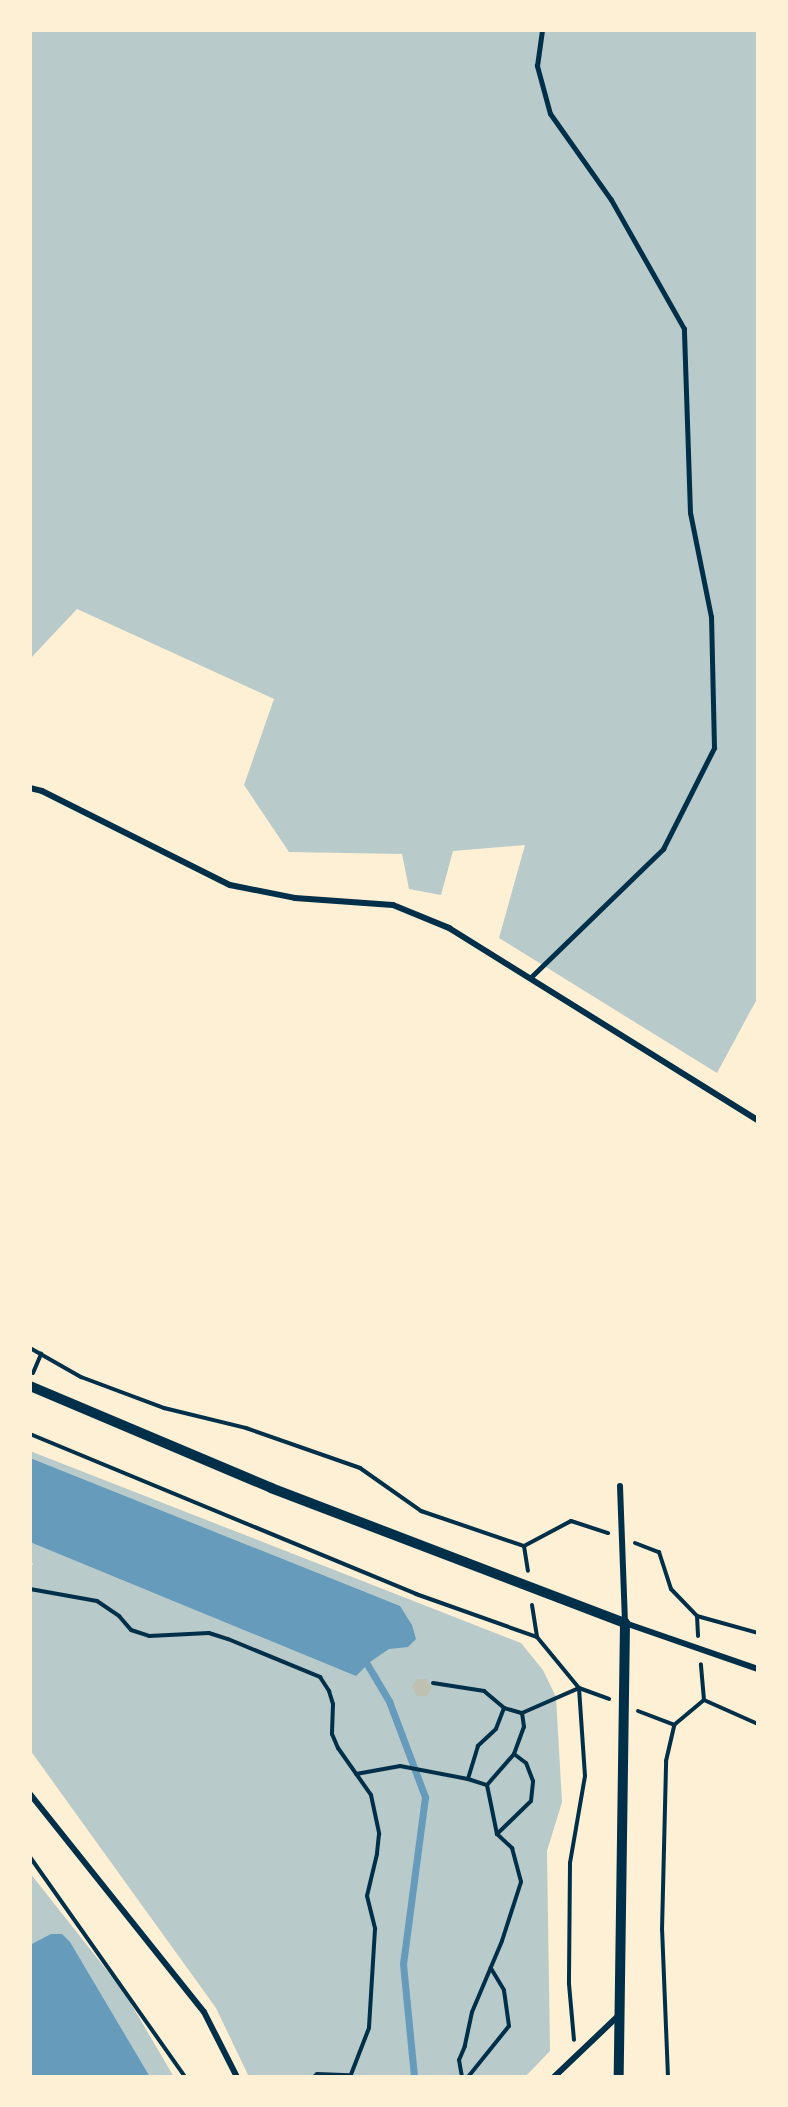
<!DOCTYPE html>
<style>
body{margin:0}
#map{position:relative;width:788px;height:2107px;overflow:hidden;background:#fdf0d5;font-family:Manrope,sans-serif}
div>[style]{position:absolute}
.green>*{inset:0;background:#b9caca}
.water>*{inset:0;background:#669bbc}
.stream>*{height:7px;margin:-3.5px;padding:0 3.5px;transform-origin:3.5px;border-radius:3.5px;background:#669bbc}
.building>*{inset:0;background:#bec0b2}
.path>*{height:4px;margin:-2px;padding:0 2px;transform-origin:2px;border-radius:2px;background:#003049}
.service>*{height:4.5px;margin:-2.25px;padding:0 2.25px;transform-origin:2.25px;border-radius:2.25px;background:#003049}
.minor>*{height:6px;margin:-3px;padding:0 3px;transform-origin:3px;border-radius:3px;background:#003049}
.tertiary>*{height:10px;margin:-5px;padding:0 5px;transform-origin:5px;border-radius:5px;background:#003049}
span{translate:-50% -50%;white-space:nowrap;text-align:center;line-height:1.15;-webkit-text-stroke:6px #fdf0d5;paint-order:stroke}
.frame{position:absolute;inset:0;border:32px solid #fdf0d5;pointer-events:none}
</style>
<div id="map">
<div class="green">
<i style="clip-path:polygon(30px 30px,758px 30px,758px 997px,717px 1073px,499px 938px,525px 845px,453px 851px,441px 895px,409px 889px,402px 854px,289px 852px,244px 785px,274px 699px,77px 609px,30px 659px)"></i>
<i style="clip-path:polygon(30px 1451px,521px 1643px,543px 1670px,556px 1697px,562px 1802px,547px 1851px,550px 2051px,525px 2077px,249px 2077px,216px 2008px,30px 1750px,30px 1568px,33px 1564px,30px 1561px)"></i>
<i style="clip-path:polygon(30px 1873px,124px 1992px,174px 2077px,30px 2077px)"></i>
</div>
<div class="water">
<i style="clip-path:polygon(30px 1458px,400px 1606px,412px 1625px,416px 1639px,408px 1647px,389px 1649px,370px 1662px,356px 1676px,30px 1542px)"></i>
<i style="clip-path:polygon(51px 1934px,62px 1934px,70px 1942px,150px 2077px,30px 2077px,30px 1945px)"></i>
</div>
<div class="stream">
<i style="left:364px;top:1659px;width:49px;rotate:59.2deg"></i>
<i style="left:389px;top:1701px;width:103px;rotate:69.4deg"></i>
<i style="left:425px;top:1797px;width:168px;rotate:97.5deg"></i>
<i style="left:403px;top:1964px;width:114px;rotate:84.4deg"></i>
</div>
<div class="building">
<i style="clip-path:polygon(417px 1679px,426px 1679px,432px 1688px,427px 1696px,417px 1696px,412px 1687px)"></i>
</div>
<div class="path">
<i style="left:30px;top:1348px;width:59px;rotate:29.6deg"></i>
<i style="left:81px;top:1377px;width:89px;rotate:20.5deg"></i>
<i style="left:164px;top:1408px;width:84px;rotate:13.7deg"></i>
<i style="left:246px;top:1428px;width:121px;rotate:19.3deg"></i>
<i style="left:360px;top:1468px;width:75px;rotate:35.2deg"></i>
<i style="left:421px;top:1511px;width:109px;rotate:18.8deg"></i>
<i style="left:524px;top:1546px;width:53px;rotate:-28deg"></i>
<i style="left:571px;top:1521px;width:39px;rotate:18deg"></i>
<i style="left:33px;top:1373px;width:21px;rotate:-67deg"></i>
<i style="left:30px;top:1434px;width:418px;rotate:22.5deg"></i>
<i style="left:416px;top:1594px;width:128px;rotate:19.6deg"></i>
<i style="left:537px;top:1637px;width:66px;rotate:50.5deg"></i>
<i style="left:579px;top:1688px;width:88px;rotate:86.1deg"></i>
<i style="left:585px;top:1776px;width:88px;rotate:99.8deg"></i>
<i style="left:570px;top:1863px;width:121px;rotate:90.5deg"></i>
<i style="left:569px;top:1984px;width:56px;rotate:84.9deg"></i>
<i style="left:635px;top:1543px;width:26px;rotate:21deg"></i>
<i style="left:659px;top:1552px;width:39px;rotate:72deg"></i>
<i style="left:671px;top:1589px;width:37px;rotate:46deg"></i>
<i style="left:697px;top:1616px;width:20px;rotate:87deg"></i>
<i style="left:524px;top:1546px;width:25px;rotate:81deg"></i>
<i style="left:30px;top:1589px;width:68px;rotate:10.2deg"></i>
<i style="left:97px;top:1601px;width:27px;rotate:34deg"></i>
<i style="left:119px;top:1616px;width:18px;rotate:49deg"></i>
<i style="left:131px;top:1630px;width:19px;rotate:18deg"></i>
<i style="left:149px;top:1636px;width:60px;rotate:-2.9deg"></i>
<i style="left:209px;top:1633px;width:20px;rotate:18deg"></i>
<i style="left:228px;top:1639px;width:100px;rotate:22.4deg"></i>
<i style="left:320px;top:1677px;width:17px;rotate:57deg"></i>
<i style="left:329px;top:1691px;width:14px;rotate:73deg"></i>
<i style="left:333px;top:1704px;width:30px;rotate:92deg"></i>
<i style="left:332px;top:1734px;width:15px;rotate:67deg"></i>
<i style="left:338px;top:1748px;width:57px;rotate:54.9deg"></i>
<i style="left:371px;top:1795px;width:40px;rotate:78deg"></i>
<i style="left:379px;top:1834px;width:20px;rotate:96deg"></i>
<i style="left:377px;top:1854px;width:43px;rotate:103.4deg"></i>
<i style="left:367px;top:1896px;width:34px;rotate:76deg"></i>
<i style="left:375px;top:1929px;width:99px;rotate:93.5deg"></i>
<i style="left:369px;top:2028px;width:53px;rotate:111.2deg"></i>
<i style="left:532px;top:1605px;width:32px;rotate:81deg"></i>
<i style="left:697px;top:1616px;width:63px;rotate:15.6deg"></i>
<i style="left:433px;top:1683px;width:52px;rotate:8.9deg"></i>
<i style="left:484px;top:1691px;width:26px;rotate:40deg"></i>
<i style="left:504px;top:1708px;width:22px;rotate:111deg"></i>
<i style="left:496px;top:1729px;width:25px;rotate:137deg"></i>
<i style="left:478px;top:1746px;width:34px;rotate:107deg"></i>
<i style="left:468px;top:1779px;width:20px;rotate:18deg"></i>
<i style="left:487px;top:1785px;width:50px;rotate:78.5deg"></i>
<i style="left:497px;top:1834px;width:21px;rotate:43deg"></i>
<i style="left:512px;top:1848px;width:35px;rotate:75deg"></i>
<i style="left:521px;top:1882px;width:62px;rotate:107.9deg"></i>
<i style="left:502px;top:1941px;width:77px;rotate:112.9deg"></i>
<i style="left:472px;top:2012px;width:35px;rotate:102deg"></i>
<i style="left:465px;top:2046px;width:15px;rotate:113deg"></i>
<i style="left:459px;top:2060px;width:17px;rotate:80deg"></i>
<i style="left:704px;top:1700px;width:59px;rotate:24deg"></i>
<i style="left:504px;top:1708px;width:19px;rotate:16deg"></i>
<i style="left:638px;top:1711px;width:39px;rotate:21deg"></i>
<i style="left:356px;top:1774px;width:45px;rotate:-10.3deg"></i>
<i style="left:400px;top:1766px;width:69px;rotate:10.8deg"></i>
<i style="left:487px;top:1785px;width:41px;rotate:-48.9deg"></i>
<i style="left:497px;top:1834px;width:47px;rotate:-44.1deg"></i>
<i style="left:531px;top:1801px;width:20px;rotate:-84deg"></i>
<i style="left:533px;top:1781px;width:19px;rotate:-111deg"></i>
<i style="left:526px;top:1763px;width:15px;rotate:-143deg"></i>
<i style="left:514px;top:1754px;width:29px;rotate:-70deg"></i>
<i style="left:524px;top:1727px;width:14px;rotate:-98deg"></i>
<i style="left:522px;top:1713px;width:62px;rotate:-23.7deg"></i>
<i style="left:579px;top:1688px;width:32px;rotate:20deg"></i>
<i style="left:30px;top:1857px;width:269px;rotate:54.8deg"></i>
<i style="left:314px;top:2077px;width:4px;rotate:-45deg"></i>
<i style="left:317px;top:2074px;width:33px;rotate:2deg"></i>
<i style="left:468px;top:2077px;width:65px;rotate:-51.2deg"></i>
<i style="left:509px;top:2026px;width:36px;rotate:-98deg"></i>
<i style="left:504px;top:1990px;width:26px;rotate:-121deg"></i>
<i style="left:668px;top:2077px;width:147px;rotate:-92.3deg"></i>
<i style="left:662px;top:1930px;width:169px;rotate:-88.6deg"></i>
<i style="left:666px;top:1761px;width:37px;rotate:-77deg"></i>
<i style="left:674px;top:1725px;width:39px;rotate:-40deg"></i>
<i style="left:704px;top:1700px;width:36px;rotate:-95deg"></i>
</div>
<div class="service">
<i style="left:531px;top:977px;width:184px;rotate:-44.1deg"></i>
<i style="left:663px;top:849px;width:113px;rotate:-63.2deg"></i>
<i style="left:714px;top:748px;width:131px;rotate:-91.3deg"></i>
<i style="left:711px;top:617px;width:106px;rotate:-101.4deg"></i>
<i style="left:690px;top:513px;width:184px;rotate:-91.9deg"></i>
<i style="left:684px;top:329px;width:148px;rotate:-119.5deg"></i>
<i style="left:611px;top:200px;width:105px;rotate:-125.3deg"></i>
<i style="left:550px;top:114px;width:50px;rotate:-105.2deg"></i>
<i style="left:537px;top:66px;width:36px;rotate:-82deg"></i>
</div>
<div class="minor">
<i style="left:30px;top:788px;width:12px;rotate:14deg"></i>
<i style="left:42px;top:791px;width:210px;rotate:26.6deg"></i>
<i style="left:230px;top:885px;width:66px;rotate:11.3deg"></i>
<i style="left:295px;top:898px;width:98px;rotate:4.1deg"></i>
<i style="left:393px;top:905px;width:61px;rotate:22.3deg"></i>
<i style="left:449px;top:928px;width:364px;rotate:31.9deg"></i>
<i style="left:620px;top:1486px;width:137px;rotate:87.9deg"></i>
<i style="left:625px;top:1623px;width:141px;rotate:19.1deg"></i>
<i style="left:30px;top:1794px;width:279px;rotate:51.4deg"></i>
<i style="left:204px;top:2012px;width:73px;rotate:63.1deg"></i>
<i style="left:554px;top:2077px;width:90px;rotate:-43.6deg"></i>
</div>
<div class="tertiary">
<i style="left:30px;top:1386px;width:262px;rotate:22.9deg"></i>
<i style="left:271px;top:1488px;width:379px;rotate:20.9deg"></i>
<i style="left:625px;top:1623px;width:454px;rotate:90.8deg"></i>
</div>
<div class="frame"></div>
</div>
